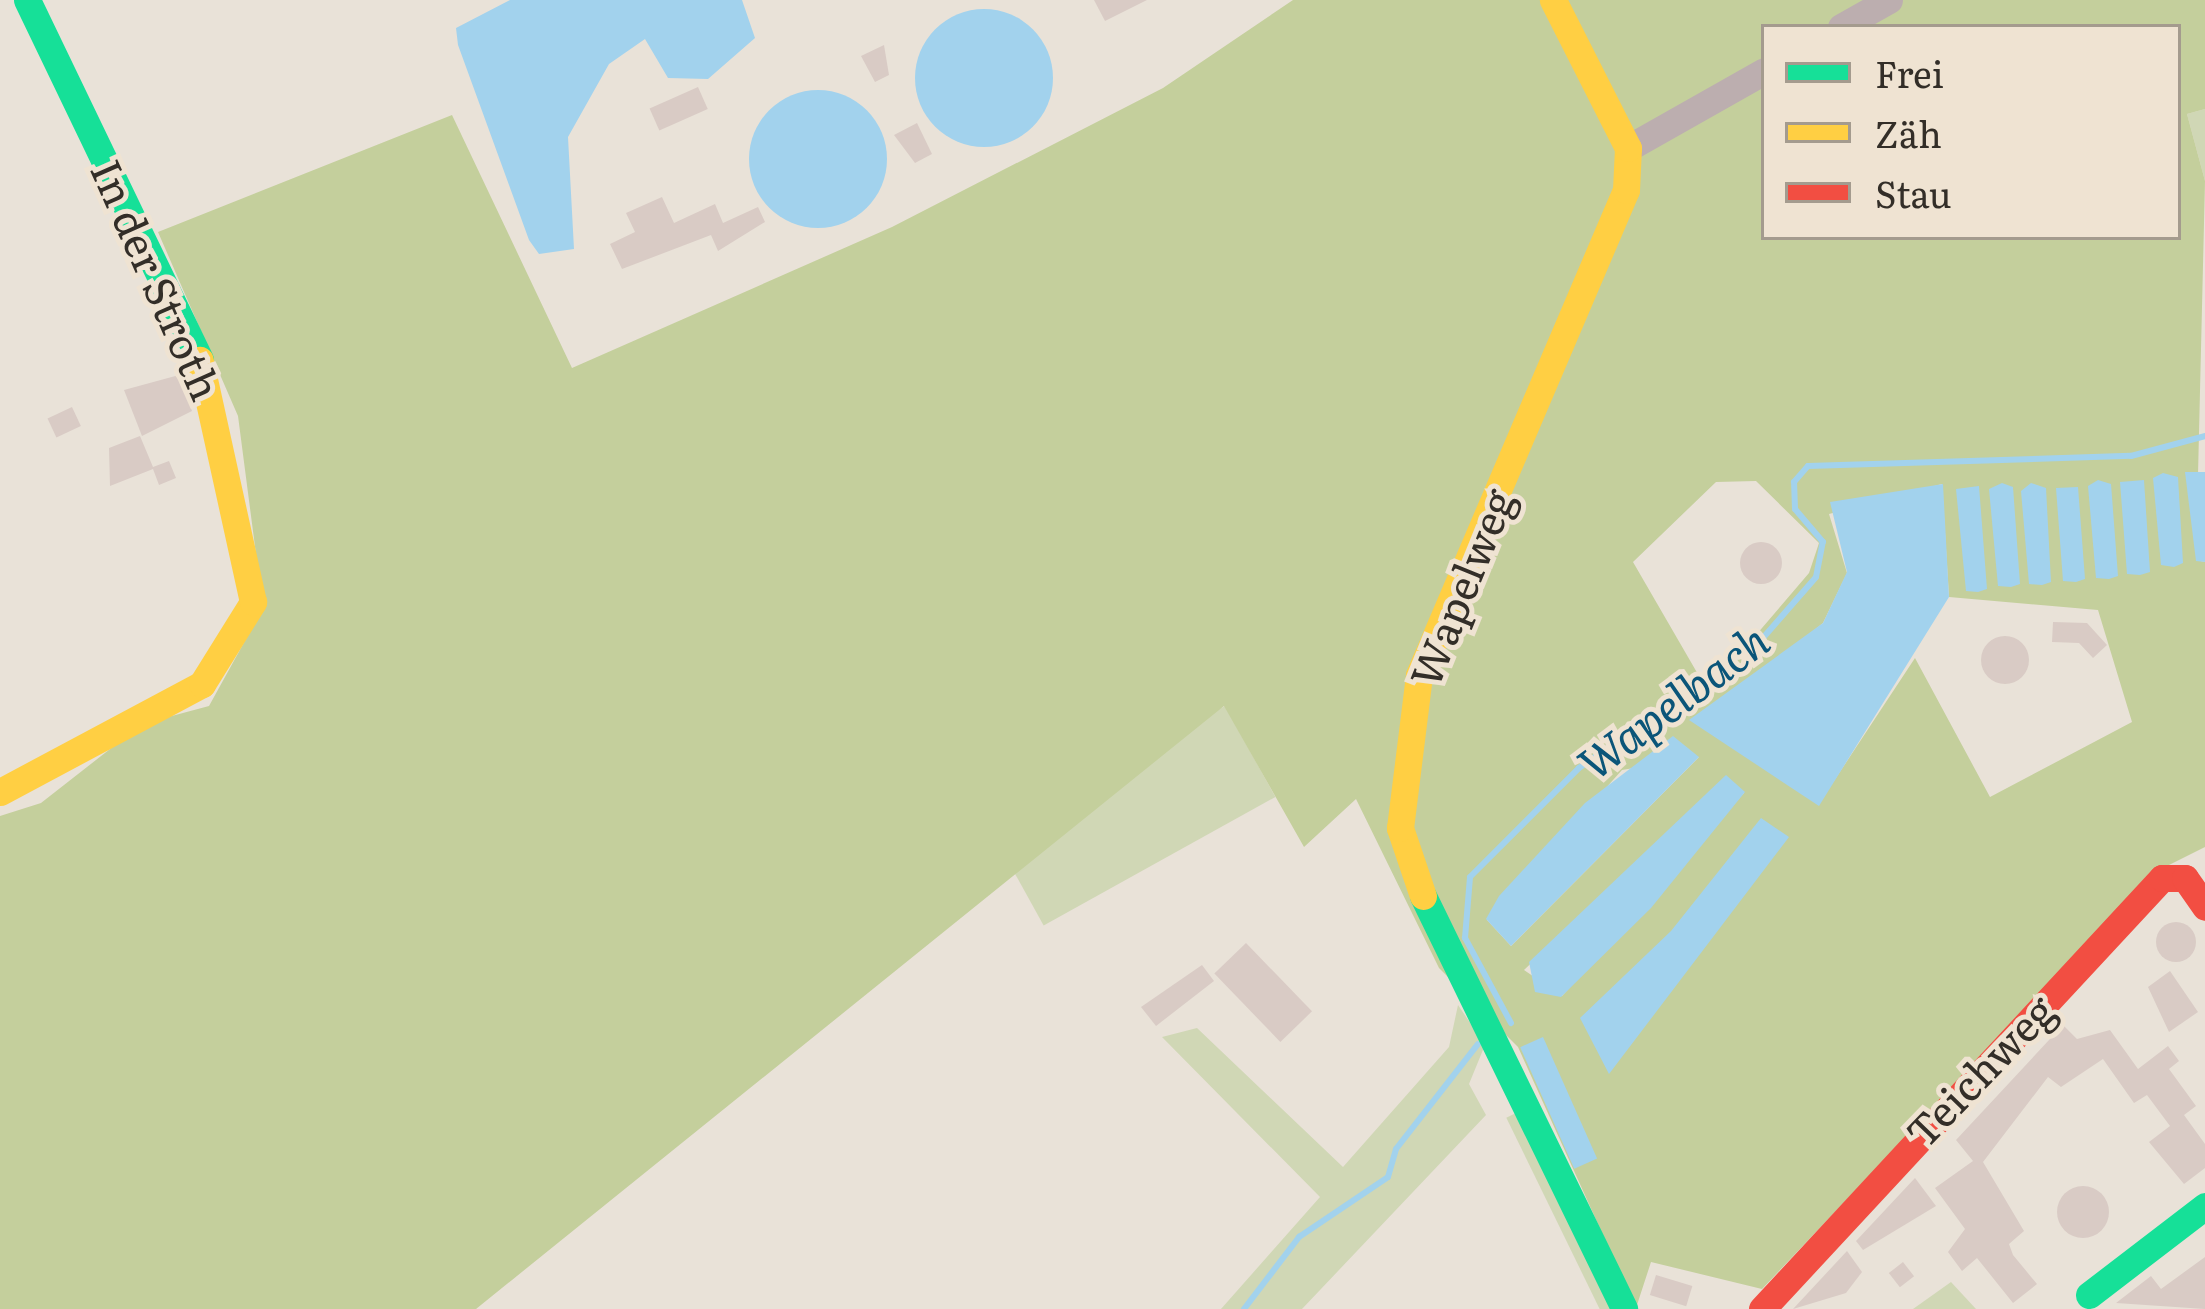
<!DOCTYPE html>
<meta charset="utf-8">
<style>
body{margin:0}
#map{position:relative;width:2205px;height:1309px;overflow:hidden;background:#e9e2d8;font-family:Literata,serif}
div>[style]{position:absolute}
.green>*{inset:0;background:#d0d7b5;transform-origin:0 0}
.forest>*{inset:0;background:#c4cf9c}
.water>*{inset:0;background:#a2d2ed;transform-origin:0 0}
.round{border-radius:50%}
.stream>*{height:6px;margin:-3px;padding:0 3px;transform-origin:3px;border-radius:3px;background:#a2d2ed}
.building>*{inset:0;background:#d9cbc5;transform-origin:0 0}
.street>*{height:27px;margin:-13.5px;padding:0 13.5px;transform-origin:13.5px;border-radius:13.5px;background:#bcaeaf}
.fast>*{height:27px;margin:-13.5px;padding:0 13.5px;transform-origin:13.5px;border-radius:13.5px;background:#16e098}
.slow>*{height:27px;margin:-13.5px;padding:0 13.5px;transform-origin:13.5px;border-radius:13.5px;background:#ffcf43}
.jam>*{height:27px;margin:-13.5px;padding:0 13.5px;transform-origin:13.5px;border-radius:13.5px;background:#f24e42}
span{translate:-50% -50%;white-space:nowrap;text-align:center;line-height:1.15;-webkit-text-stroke:10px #efe3d2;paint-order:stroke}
.street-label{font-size:42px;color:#332e28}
.water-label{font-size:45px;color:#0b5579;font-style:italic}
.legend{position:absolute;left:1761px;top:24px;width:420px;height:216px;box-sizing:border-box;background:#efe3d2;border:3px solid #a49b8e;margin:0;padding:15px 21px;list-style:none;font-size:36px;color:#332e28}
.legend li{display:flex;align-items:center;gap:24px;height:60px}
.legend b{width:60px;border:3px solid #a49b8e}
</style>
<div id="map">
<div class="green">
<i style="clip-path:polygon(2205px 109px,2205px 181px,2187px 114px)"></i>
<i style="left:1225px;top:706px;width:104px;height:265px;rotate:61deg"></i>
<i style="clip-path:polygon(1458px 1005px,1485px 1045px,1469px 1084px,1486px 1115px,1302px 1309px,1221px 1309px,1320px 1197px,1162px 1037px,1197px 1028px,1343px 1167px,1449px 1047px)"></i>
<i style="left:1518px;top:1112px;width:219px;height:13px;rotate:64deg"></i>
<i style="clip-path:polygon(1951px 1282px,1976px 1309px,1913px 1309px)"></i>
</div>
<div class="forest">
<i style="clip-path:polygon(evenodd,1293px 0,2205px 0,2205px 109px,2187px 114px,2205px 181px,2196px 560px,2205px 562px,2205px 847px,2157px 871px,1762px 1289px,1651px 1262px,1636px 1308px,1518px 1047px,1439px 968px,1356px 799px,1304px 847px,1224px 706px,476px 1309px,0 1309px,0 816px,41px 803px,142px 724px,209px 706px,263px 608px,238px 416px,158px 232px,452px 115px,572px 368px,892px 227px,1163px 88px,1293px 0,1764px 27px,2178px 27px,2178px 237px,1764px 237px,1764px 27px,1293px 0,1756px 481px,1819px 543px,1809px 573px,1756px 635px,1699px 676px,1633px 562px,1716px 482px,1756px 481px,1293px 0,1942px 484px,1949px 597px,2098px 610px,2132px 722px,1990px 797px,1915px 658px,1818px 805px,1767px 668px,1823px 623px,1847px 573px,1829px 514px,1942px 484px,1293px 0,1699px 757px,1511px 946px,1487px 920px,1622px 770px,1699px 757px,1293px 0,1726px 776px,1744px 793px,1562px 996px,1524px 970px,1726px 776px)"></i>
</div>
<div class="water">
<i style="clip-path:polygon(510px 0,742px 0,755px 38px,708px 79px,668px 78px,645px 39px,609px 64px,568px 137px,574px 249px,539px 254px,529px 240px,458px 45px,456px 28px)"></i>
<i class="round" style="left:915px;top:9px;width:138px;height:138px"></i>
<i class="round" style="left:749px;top:90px;width:138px;height:138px"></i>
<i style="clip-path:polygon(2185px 472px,2205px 472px,2205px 562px,2196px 561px)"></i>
<i style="clip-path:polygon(2163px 473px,2178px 477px,2183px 563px,2174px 567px,2161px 565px,2153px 478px)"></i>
<i style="clip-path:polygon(2098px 480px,2111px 484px,2118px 576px,2109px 579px,2096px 578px,2088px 486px)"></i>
<i style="clip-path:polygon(2144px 480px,2150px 572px,2140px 575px,2127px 574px,2120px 482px)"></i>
<i style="clip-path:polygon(2002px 483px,2013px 487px,2020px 584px,2011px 587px,1998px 586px,1989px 489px)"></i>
<i style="clip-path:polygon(2031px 483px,2046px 488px,2051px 582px,2042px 585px,2029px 584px,2021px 491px)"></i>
<i style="clip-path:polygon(1943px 484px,1949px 597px,1819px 806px,1689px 720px,1823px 623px,1847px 572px,1830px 502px)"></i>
<i style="clip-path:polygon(1979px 486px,1987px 589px,1978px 592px,1966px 591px,1956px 489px)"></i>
<i style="clip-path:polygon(2078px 487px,2085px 579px,2076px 582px,2063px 581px,2056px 488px)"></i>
<i style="clip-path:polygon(1673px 736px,1699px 757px,1511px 946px,1486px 919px,1499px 896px,1585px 803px)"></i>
<i style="clip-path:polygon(1726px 775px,1745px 792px,1651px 908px,1561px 997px,1535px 992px,1529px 962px)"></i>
<i style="clip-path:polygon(1761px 818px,1789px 837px,1609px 1074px,1580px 1018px,1671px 931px)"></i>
<i style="left:1543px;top:1037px;width:133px;height:25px;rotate:66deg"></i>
</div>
<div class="stream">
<i style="left:1511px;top:1023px;width:97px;rotate:-118.4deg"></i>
<i style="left:1465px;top:938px;width:61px;rotate:-85.3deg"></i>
<i style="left:1470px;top:877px;width:154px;rotate:-45deg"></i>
<i style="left:1579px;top:768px;width:224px;rotate:-35.2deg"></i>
<i style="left:1762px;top:639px;width:82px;rotate:-48.9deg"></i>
<i style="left:1816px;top:577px;width:36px;rotate:-79deg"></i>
<i style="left:1823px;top:542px;width:43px;rotate:-130.3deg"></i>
<i style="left:1795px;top:509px;width:27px;rotate:-92deg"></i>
<i style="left:1794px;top:482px;width:21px;rotate:-49deg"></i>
<i style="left:1808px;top:466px;width:323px;rotate:-1.8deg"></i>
<i style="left:2131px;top:456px;width:77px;rotate:-15.1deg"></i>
<i style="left:1244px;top:1309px;width:91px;rotate:-52.6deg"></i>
<i style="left:1299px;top:1237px;width:107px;rotate:-34deg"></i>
<i style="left:1388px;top:1177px;width:29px;rotate:-74deg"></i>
<i style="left:1396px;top:1149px;width:133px;rotate:-52deg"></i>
</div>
<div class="building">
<i style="clip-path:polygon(1094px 0,1147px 0,1105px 21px)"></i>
<i style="clip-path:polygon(884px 45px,889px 75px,875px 82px,861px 56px)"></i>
<i style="left:698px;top:87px;width:24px;height:53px;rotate:66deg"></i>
<i style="clip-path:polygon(917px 123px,932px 154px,915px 163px,894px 135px)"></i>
<i style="clip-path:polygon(662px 197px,674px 223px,715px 204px,723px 223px,758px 207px,765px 222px,718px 251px,711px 235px,622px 269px,610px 244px,635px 232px,626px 213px)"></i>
<i style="clip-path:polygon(179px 375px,192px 411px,142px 436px,124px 390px)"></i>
<i style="left:72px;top:407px;width:21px;height:27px;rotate:65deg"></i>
<i style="clip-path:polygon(140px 436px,153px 467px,169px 461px,176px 478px,159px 485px,153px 469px,110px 486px,109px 448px)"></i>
<i class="round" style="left:1740px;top:542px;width:42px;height:42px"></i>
<i style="clip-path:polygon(2053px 622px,2087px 623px,2107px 645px,2093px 658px,2079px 643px,2052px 642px)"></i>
<i class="round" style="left:1981px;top:636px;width:48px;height:48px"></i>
<i class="round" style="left:2156px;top:922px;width:40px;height:40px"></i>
<i style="left:1246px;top:943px;width:95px;height:44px;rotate:46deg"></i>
<i style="clip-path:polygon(1202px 965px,1214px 981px,1156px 1026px,1141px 1007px)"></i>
<i style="clip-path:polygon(2170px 971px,2198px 1012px,2169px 1032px,2148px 987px)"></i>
<i style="clip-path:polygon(2063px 1025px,2077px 1039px,2110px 1030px,2138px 1069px,2168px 1046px,2179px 1061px,2169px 1069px,2196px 1106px,2184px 1115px,2205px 1144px,2205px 1168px,2184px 1184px,2149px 1142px,2170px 1126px,2147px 1095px,2134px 1103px,2103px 1059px,2061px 1087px,2048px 1077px,1983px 1162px,2024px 1231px,2009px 1244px,2013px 1255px,2037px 1284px,2013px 1303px,1977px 1258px,1962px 1271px,1948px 1252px,1965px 1229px,1935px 1188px,1973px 1161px,1956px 1140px)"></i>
<i style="clip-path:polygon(1915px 1178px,1936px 1206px,1863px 1250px,1856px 1241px)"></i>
<i class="round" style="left:2057px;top:1186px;width:52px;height:52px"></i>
<i style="clip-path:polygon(1847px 1251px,1862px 1272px,1846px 1293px,1793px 1309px)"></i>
<i style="clip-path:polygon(2205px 1257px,2205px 1309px,2116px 1303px,2151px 1276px,2161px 1289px)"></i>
<i style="left:1903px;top:1262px;width:18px;height:18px;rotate:52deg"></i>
<i style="left:1656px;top:1275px;width:38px;height:21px;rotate:17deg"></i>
</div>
<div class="street">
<i style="left:1841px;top:27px;width:55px;rotate:-29.4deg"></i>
<i style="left:1628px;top:148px;width:156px;rotate:-29.5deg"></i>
</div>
<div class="fast">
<i style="left:27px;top:0;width:399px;rotate:64.3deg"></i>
<i style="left:1423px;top:896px;width:459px;rotate:64deg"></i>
<i style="left:2089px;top:1295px;width:146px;rotate:-37.5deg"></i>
</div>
<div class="slow">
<i style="left:0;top:792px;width:229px;rotate:-28.1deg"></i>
<i style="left:202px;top:684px;width:97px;rotate:-58.1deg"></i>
<i style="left:253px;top:602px;width:248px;rotate:-102.4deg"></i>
<i style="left:1423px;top:896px;width:72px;rotate:-108.7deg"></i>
<i style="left:1400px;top:828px;width:154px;rotate:-82.9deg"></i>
<i style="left:1419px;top:675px;width:527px;rotate:-66.89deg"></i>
<i style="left:1626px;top:190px;width:42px;rotate:-87.3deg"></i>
<i style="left:1628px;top:148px;width:166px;rotate:-116.9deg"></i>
</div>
<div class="jam">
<i style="left:1762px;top:1309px;width:588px;rotate:-47.14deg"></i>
<i style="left:2162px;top:878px;width:23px"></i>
<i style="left:2185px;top:878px;width:35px;rotate:55deg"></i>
</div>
<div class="street-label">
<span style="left:158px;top:279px;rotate:66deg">In der Stroth</span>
<span style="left:1460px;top:587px;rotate:-68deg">Wapelweg</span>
<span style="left:1979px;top:1070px;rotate:-46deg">Teichweg</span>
</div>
<div class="water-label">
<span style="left:1672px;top:700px;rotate:-37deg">Wapelbach</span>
</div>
<ul class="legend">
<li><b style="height:15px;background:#16e098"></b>Frei</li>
<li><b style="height:15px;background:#ffcf43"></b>Zäh</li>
<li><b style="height:15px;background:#f24e42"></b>Stau</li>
</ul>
</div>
